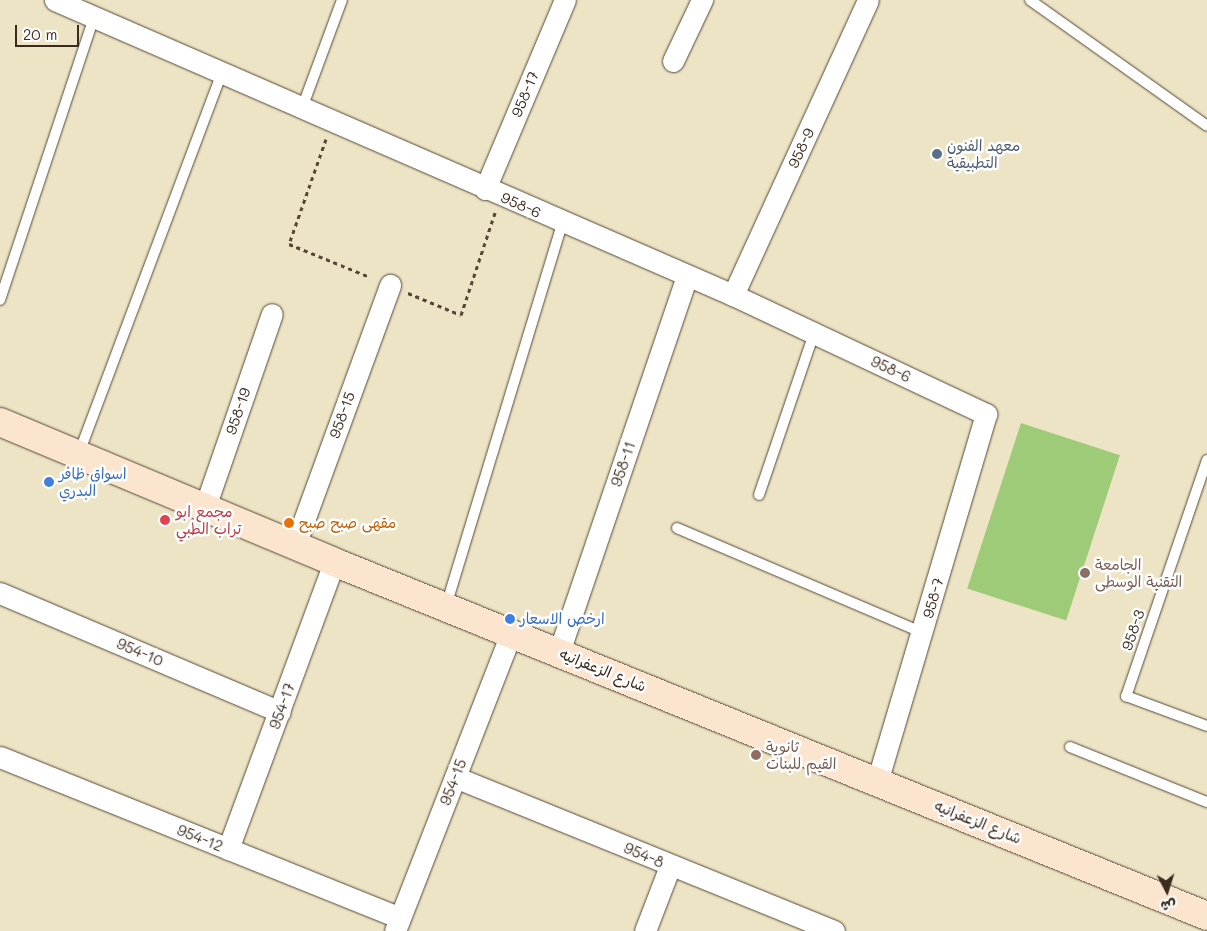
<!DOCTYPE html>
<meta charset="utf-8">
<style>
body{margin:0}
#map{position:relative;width:1207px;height:931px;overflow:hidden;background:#ece4c4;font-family:Mali,"Playpen Sans Arabic",sans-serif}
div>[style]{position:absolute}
.green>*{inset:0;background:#9ecb78;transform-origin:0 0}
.path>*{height:3px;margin-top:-1.5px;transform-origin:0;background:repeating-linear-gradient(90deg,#564637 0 4px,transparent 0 8px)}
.roads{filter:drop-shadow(0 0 1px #564637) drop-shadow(0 0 1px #564637)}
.lane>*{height:10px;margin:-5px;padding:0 5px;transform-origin:5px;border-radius:5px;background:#fff}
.street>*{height:21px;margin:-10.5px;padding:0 10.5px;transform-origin:10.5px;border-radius:10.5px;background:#fff}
.secondary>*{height:28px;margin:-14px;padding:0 14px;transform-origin:14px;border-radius:14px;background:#fce5cf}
.dots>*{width:14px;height:14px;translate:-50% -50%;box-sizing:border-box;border:2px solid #fff;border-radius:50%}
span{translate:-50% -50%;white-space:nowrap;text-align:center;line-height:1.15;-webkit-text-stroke:5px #fff;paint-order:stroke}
.street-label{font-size:15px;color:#3b2a1e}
.service-label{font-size:15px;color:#4e5e75}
.left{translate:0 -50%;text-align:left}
.shop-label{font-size:15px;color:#366cbe}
.health-label{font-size:15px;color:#be3a42}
.food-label{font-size:15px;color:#c56008}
.education-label{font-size:15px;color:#785e54}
.north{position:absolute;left:1142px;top:866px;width:50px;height:50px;-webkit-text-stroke:4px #fff;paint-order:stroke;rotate:175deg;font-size:14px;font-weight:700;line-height:20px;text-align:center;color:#3b2a1e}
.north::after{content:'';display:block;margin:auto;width:18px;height:22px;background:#3b2a1e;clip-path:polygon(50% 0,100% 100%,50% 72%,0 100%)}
.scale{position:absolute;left:15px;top:25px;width:64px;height:22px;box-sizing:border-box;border:2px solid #3b2a1e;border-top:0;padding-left:6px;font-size:15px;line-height:18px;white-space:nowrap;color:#3b2a1e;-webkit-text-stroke:4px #fff;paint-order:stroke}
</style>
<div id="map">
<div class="green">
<i style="left:1021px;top:423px;width:104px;height:174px;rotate:18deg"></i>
</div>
<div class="path">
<i style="left:326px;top:139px;width:111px;rotate:109.4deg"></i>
<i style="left:289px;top:244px;width:87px;rotate:22.2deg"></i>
<i style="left:408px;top:293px;width:57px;rotate:22.5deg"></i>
<i style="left:461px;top:315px;width:108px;rotate:-71.6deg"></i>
</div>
<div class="roads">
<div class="lane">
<i style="left:1030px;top:0;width:217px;rotate:35.4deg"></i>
<i style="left:302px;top:108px;width:115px;rotate:-69.7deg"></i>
<i style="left:0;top:300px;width:298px;rotate:-71.6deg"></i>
<i style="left:79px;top:453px;width:406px;rotate:-69.4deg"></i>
<i style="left:1207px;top:460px;width:250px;rotate:108.9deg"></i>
<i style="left:1126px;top:696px;width:86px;rotate:20.3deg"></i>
<i style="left:759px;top:495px;width:171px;rotate:-71.2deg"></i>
<i style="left:677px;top:528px;width:267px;rotate:23.1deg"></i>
<i style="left:446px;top:606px;width:400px;rotate:-73.1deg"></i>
<i style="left:1070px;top:747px;width:148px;rotate:21.9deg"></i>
</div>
<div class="street">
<i style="left:55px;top:0;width:739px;rotate:23.51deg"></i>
<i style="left:733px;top:295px;width:280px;rotate:25.2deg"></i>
<i style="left:986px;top:414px;width:383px;rotate:106.5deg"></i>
<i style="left:673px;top:61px;width:68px;rotate:-64.6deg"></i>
<i style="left:485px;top:189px;width:205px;rotate:-67.1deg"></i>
<i style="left:733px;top:295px;width:324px;rotate:-65.4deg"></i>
<i style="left:205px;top:507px;width:204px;rotate:-70.9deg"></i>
<i style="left:295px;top:545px;width:277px;rotate:-69.9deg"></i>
<i style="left:0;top:593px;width:304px;rotate:23deg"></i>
<i style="left:559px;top:652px;width:397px;rotate:-71.2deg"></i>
<i style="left:0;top:757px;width:431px;rotate:21.9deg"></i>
<i style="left:455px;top:777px;width:409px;rotate:22.1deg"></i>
<i style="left:228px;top:849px;width:306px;rotate:-69.7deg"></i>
<i style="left:395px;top:931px;width:320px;rotate:-68.7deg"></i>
<i style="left:645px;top:931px;width:70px;rotate:-69deg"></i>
</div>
<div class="secondary">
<i style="left:0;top:422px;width:362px;rotate:22.7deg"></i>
<i style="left:334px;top:562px;width:942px;rotate:22.07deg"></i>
</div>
</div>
<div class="dots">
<i style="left:937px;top:154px;background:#5c6f8a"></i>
<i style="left:49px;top:482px;background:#3f7fe0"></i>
<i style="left:165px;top:520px;background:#e0444e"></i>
<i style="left:289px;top:523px;background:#e8710a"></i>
<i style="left:1085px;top:573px;background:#8d6e63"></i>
<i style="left:510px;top:619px;background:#3f7fe0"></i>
<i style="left:756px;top:755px;background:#8d6e63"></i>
</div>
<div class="street-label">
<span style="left:525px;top:94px;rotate:-67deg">958-17</span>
<span style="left:801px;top:148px;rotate:-65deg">958-9</span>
<span style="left:521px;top:205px;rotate:24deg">958-6</span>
<span style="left:891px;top:369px;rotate:25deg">958-6</span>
<span style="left:238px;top:411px;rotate:-71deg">958-19</span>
<span style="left:342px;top:415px;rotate:-70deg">958-15</span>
<span style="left:623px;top:464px;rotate:-71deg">958-11</span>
<span style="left:933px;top:598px;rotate:-74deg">958-7</span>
<span style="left:1133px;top:630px;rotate:-71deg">958-3</span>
<span style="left:140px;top:652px;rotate:23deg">954-10</span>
<span style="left:603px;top:670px;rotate:22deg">شارع الزعفرانيه</span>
<span style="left:282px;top:706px;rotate:-70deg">954-17</span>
<span style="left:453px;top:782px;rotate:-69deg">954-15</span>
<span style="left:978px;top:822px;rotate:22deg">شارع الزعفرانيه</span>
<span style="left:200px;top:838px;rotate:22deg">954-12</span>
<span style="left:644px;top:855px;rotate:23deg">954-8</span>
</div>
<div class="service-label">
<span class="left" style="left:947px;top:154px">معهد الفنون<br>التطبيقية</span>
</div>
<div class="shop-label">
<span class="left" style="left:59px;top:482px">اسواق ظافر<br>البدري</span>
<span class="left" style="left:520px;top:619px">ارخص الاسعار</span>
</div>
<div class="health-label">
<span class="left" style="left:176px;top:520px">مجمع ابو<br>تراب الطبي</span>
</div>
<div class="food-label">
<span class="left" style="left:299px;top:523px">مقهى صبح صبح</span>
</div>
<div class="education-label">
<span class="left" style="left:1095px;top:573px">الجامعة<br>التقنية الوسطى</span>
<span class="left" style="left:766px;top:755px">ثانوية<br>القيم للبنات</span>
</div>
<div class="north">ش</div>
<div class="scale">20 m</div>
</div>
